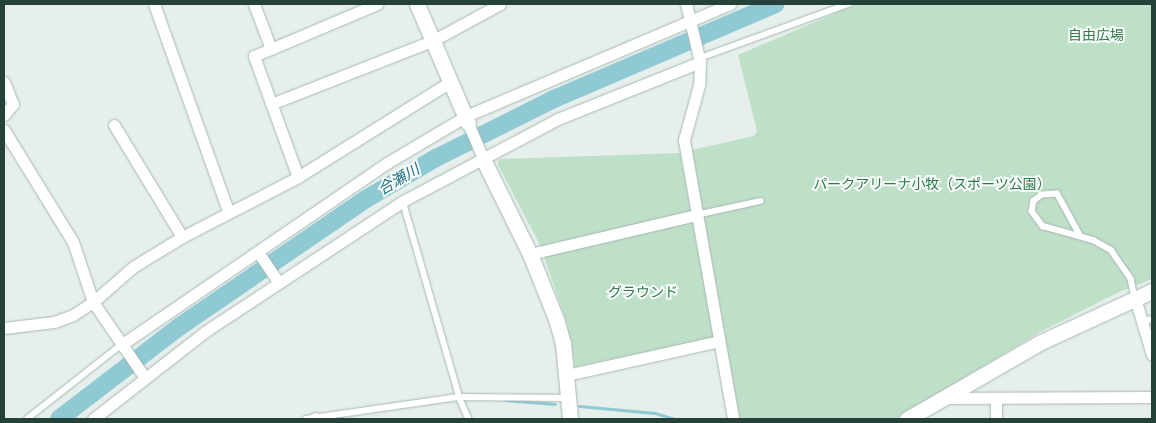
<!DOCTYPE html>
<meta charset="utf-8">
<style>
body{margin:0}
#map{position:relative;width:1156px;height:423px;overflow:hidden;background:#e6efeb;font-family:Rubik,"Noto Sans JP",sans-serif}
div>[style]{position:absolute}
.green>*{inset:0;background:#bfe0c8}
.stream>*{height:3px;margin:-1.5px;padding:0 1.5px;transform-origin:1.5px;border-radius:1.5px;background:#8ec9d4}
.river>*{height:18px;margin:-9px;padding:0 9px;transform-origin:9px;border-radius:9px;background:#8ec9d4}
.roads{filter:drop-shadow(0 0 1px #a8b8b2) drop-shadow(0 0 1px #a8b8b2)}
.lane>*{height:5.5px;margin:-2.75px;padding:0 2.75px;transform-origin:2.75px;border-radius:2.75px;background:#fff}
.street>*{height:11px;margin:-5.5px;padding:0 5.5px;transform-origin:5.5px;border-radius:5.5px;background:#fff}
.secondary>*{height:15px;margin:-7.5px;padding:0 7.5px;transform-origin:7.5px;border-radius:7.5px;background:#fff}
span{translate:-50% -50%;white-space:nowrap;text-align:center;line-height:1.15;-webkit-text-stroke:4px #f7fbf9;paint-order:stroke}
.park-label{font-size:14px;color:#2d7a4b}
.water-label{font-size:15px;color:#1c6f80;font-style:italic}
.frame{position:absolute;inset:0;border:5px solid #24423a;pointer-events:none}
</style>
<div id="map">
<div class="green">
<i style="clip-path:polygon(857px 4px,1152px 4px,1152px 279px,1119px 292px,1040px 332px,896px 419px,740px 419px,692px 150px,754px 136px,757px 131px,738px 55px)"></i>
<i style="clip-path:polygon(680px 153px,714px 338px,575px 367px,567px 323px,539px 243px,498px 165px,499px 159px)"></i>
</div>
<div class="stream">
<i style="left:506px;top:400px;width:49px;rotate:4.7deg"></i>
<i style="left:579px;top:406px;width:76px;rotate:5.3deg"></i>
<i style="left:655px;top:413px;width:21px;rotate:17deg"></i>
<i style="left:326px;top:419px;width:17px;rotate:-10deg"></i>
</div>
<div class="river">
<i style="left:59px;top:419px;width:151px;rotate:-37.5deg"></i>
<i style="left:179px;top:327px;width:227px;rotate:-34.4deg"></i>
<i style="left:366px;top:199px;width:81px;rotate:-30.4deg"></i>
<i style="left:436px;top:158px;width:132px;rotate:-26.6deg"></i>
<i style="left:554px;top:99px;width:241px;rotate:-23.2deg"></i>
</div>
<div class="roads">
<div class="lane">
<i style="left:700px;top:58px;width:158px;rotate:-20deg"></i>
<i style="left:403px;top:201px;width:206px;rotate:73.9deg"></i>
<i style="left:460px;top:399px;width:22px;rotate:66deg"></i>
<i style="left:696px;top:215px;width:66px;rotate:-12.2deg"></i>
<i style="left:1080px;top:236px;width:48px;rotate:-118.7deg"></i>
<i style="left:1057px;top:194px;width:15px;rotate:176deg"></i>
<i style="left:1042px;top:195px;width:10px;rotate:143deg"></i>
<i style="left:1034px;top:201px;width:10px;rotate:101deg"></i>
<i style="left:1032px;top:211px;width:19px;rotate:54deg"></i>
<i style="left:1043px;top:226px;width:52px;rotate:15.6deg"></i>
<i style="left:1093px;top:240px;width:21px;rotate:29deg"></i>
<i style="left:1111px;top:250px;width:35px;rotate:55deg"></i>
<i style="left:1131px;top:279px;width:19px;rotate:78deg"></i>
<i style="left:1142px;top:321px;width:10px;rotate:-11deg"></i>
<i style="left:27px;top:419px;width:120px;rotate:-38.2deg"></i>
<i style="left:306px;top:419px;width:155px;rotate:-8.2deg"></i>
<i style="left:459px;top:397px;width:108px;rotate:0.5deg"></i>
</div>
<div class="street">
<i style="left:154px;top:4px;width:220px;rotate:70.3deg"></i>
<i style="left:254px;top:4px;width:48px;rotate:69.3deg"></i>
<i style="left:686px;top:4px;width:60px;rotate:76.4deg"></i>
<i style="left:700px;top:62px;width:23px;rotate:92deg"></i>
<i style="left:699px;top:85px;width:57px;rotate:105.3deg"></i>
<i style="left:684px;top:140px;width:283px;rotate:80deg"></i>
<i style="left:4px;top:82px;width:24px;rotate:68deg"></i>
<i style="left:13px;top:104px;width:14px;rotate:129deg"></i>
<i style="left:271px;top:104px;width:175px;rotate:-21.4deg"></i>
<i style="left:434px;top:40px;width:75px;rotate:-28.6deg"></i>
<i style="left:468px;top:123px;width:39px;rotate:67deg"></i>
<i style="left:114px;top:125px;width:131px;rotate:58.7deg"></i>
<i style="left:4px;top:130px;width:132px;rotate:58.4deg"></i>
<i style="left:73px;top:242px;width:63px;rotate:71.6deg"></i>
<i style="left:93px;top:302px;width:92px;rotate:55.6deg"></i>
<i style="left:298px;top:177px;width:129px;rotate:-110deg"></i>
<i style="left:254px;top:56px;width:134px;rotate:-22.9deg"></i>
<i style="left:258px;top:252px;width:37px;rotate:56deg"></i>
<i style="left:530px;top:254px;width:171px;rotate:-13.2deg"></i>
<i style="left:1135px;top:298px;width:59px;rotate:73.4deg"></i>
<i style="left:4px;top:328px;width:50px;rotate:-6.8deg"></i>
<i style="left:54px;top:322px;width:20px;rotate:-20deg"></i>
<i style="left:73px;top:315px;width:24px;rotate:-33deg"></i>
<i style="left:93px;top:302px;width:53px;rotate:-41.2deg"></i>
<i style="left:133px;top:267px;width:57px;rotate:-31.5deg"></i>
<i style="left:182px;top:237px;width:131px;rotate:-27.3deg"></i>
<i style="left:298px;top:177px;width:179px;rotate:-32deg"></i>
<i style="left:121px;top:345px;width:322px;rotate:-34.4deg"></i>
<i style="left:387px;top:163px;width:92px;rotate:-30.7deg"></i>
<i style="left:466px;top:116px;width:287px;rotate:-23deg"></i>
<i style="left:567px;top:375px;width:156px;rotate:-12.6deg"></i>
<i style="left:944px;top:398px;width:208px;rotate:-0.3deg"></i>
<i style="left:315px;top:418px;width:1px;rotate:90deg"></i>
<i style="left:93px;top:419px;width:143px;rotate:-37.9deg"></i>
<i style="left:206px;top:331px;width:236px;rotate:-33.4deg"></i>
<i style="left:403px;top:201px;width:178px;rotate:-27.9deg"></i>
<i style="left:560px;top:118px;width:151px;rotate:-21.8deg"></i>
<i style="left:996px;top:419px;width:20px;rotate:-90deg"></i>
</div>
<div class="secondary">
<i style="left:417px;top:4px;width:129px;rotate:66.8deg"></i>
<i style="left:483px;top:159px;width:106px;rotate:63.7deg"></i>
<i style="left:530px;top:254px;width:70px;rotate:68.2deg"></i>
<i style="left:556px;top:319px;width:25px;rotate:74deg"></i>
<i style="left:563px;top:343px;width:76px;rotate:84.7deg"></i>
<i style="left:907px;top:419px;width:155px;rotate:-29.9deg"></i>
<i style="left:1041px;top:342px;width:122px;rotate:-24.7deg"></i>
</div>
</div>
<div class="park-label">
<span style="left:1096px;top:36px">自由広場</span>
<span style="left:932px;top:185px">パークアリーナ小牧（スポーツ公園）</span>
<span style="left:643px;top:293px">グラウンド</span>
</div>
<div class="water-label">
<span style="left:399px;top:180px;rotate:-31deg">合瀬川</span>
</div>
<div class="frame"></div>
</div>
